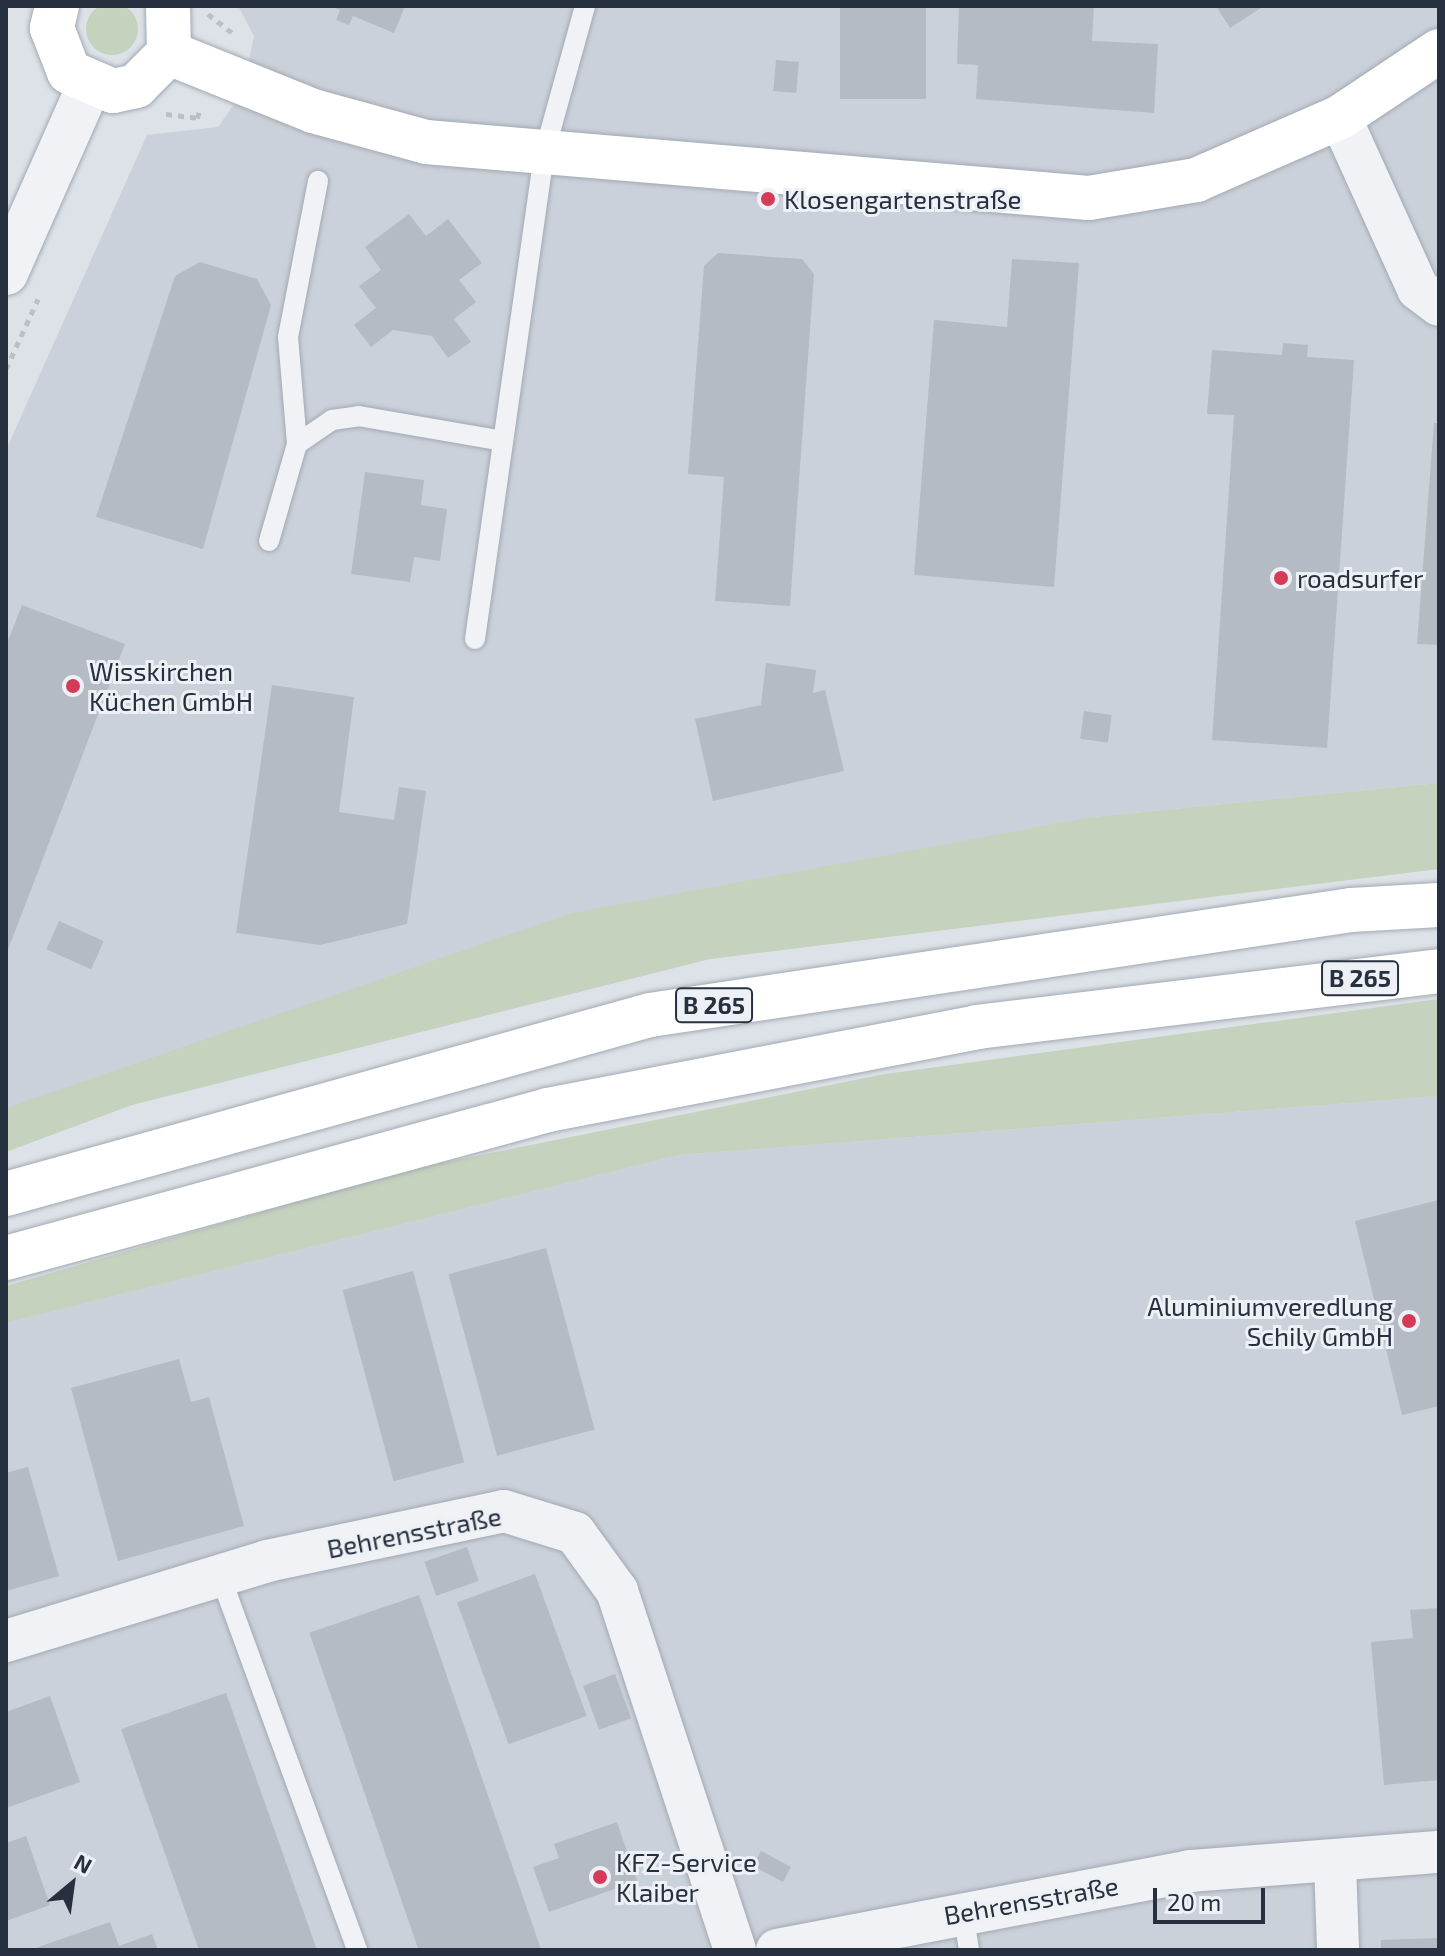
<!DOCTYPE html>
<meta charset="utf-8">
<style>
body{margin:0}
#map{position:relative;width:1445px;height:1956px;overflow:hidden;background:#dde2e8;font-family:"Exo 2",sans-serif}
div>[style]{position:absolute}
.built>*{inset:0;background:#cbd1da}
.green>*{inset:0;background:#c4d2be}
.round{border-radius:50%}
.building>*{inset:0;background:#b4bbc5;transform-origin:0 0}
.path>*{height:5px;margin-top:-2.5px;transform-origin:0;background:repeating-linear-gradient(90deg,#bbc0c6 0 6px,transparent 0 12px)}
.roads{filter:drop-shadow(0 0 2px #a2a9b2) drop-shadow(0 0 2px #a2a9b2)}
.service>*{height:20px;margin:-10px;padding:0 10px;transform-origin:10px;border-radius:10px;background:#f0f2f6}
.minor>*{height:42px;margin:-21px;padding:0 21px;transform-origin:21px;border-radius:21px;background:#f0f2f6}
.tertiary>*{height:44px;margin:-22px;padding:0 22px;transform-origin:22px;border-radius:22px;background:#f0f2f6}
.secondary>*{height:44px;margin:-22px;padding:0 22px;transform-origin:22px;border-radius:22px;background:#fff}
.primary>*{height:44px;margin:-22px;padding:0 22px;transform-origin:22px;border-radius:22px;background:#fff}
.dots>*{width:22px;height:22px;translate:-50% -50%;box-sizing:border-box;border:4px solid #edf1f5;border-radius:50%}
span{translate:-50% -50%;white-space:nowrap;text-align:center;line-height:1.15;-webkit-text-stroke:6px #edf1f5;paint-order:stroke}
.shield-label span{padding:2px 6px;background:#edf1f5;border:2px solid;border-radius:6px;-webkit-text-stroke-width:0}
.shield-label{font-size:24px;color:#26303f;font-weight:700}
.poi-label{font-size:26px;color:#26303f}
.left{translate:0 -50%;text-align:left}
.right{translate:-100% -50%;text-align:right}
.street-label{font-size:26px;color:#26303f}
.frame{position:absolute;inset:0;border:8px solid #26303f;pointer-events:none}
.north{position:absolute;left:32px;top:1844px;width:80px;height:80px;-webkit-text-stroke:6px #edf1f5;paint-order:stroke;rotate:29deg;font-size:22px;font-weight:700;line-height:32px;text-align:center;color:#26303f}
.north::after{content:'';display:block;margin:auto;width:28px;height:36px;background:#26303f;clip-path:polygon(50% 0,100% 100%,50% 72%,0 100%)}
.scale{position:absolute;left:1153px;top:1888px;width:112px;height:36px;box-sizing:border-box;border:4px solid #26303f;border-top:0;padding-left:10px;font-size:24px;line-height:28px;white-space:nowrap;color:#26303f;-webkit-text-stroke:6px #edf1f5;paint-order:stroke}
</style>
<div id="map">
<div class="built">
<i style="clip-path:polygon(238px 6px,1439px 6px,1439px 783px,1092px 817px,6px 1108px,6px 450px,147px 135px,218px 127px,242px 93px,254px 36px)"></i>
<i style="clip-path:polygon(1439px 1096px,1439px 1950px,6px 1950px,6px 1323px,680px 1155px)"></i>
</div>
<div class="green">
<i class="round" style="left:86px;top:3px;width:52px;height:52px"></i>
<i style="clip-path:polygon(1439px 783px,1439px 869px,710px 959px,132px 1105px,6px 1152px,6px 1108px,572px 913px,1092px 817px)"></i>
<i style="clip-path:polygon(1439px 999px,1439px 1096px,680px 1155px,6px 1323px,6px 1286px,411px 1169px,885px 1074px)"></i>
</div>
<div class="building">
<i style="clip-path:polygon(331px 6px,405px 6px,394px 33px,353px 16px,349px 25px,336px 20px,340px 10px)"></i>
<i style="left:840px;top:6px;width:86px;height:93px"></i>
<i style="clip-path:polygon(959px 6px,1094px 6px,1092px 41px,1158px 44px,1154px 113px,976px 99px,978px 65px,957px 64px)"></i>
<i style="clip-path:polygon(1216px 6px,1264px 6px,1230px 28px)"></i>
<i style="left:776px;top:60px;width:23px;height:31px;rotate:5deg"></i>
<i style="clip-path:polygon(409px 214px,426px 236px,448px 219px,482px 263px,459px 280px,476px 302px,454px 319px,471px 342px,448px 358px,432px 336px,393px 330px,371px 347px,354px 325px,376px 308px,359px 286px,381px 270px,365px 247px)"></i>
<i style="clip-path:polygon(718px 253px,802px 259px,814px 274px,790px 606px,715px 601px,724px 477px,688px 474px,704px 266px)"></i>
<i style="clip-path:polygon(1012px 259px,1079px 263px,1054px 587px,914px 575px,934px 320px,1007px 327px)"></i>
<i style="clip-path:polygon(200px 262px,257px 279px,271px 305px,203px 549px,96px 517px,175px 276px)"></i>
<i style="clip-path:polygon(1283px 343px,1308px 345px,1307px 357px,1354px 360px,1327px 748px,1212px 740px,1234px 415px,1207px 414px,1212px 350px,1282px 355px)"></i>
<i style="clip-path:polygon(1434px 423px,1439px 423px,1439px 645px,1417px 644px)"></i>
<i style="clip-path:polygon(365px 472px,424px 480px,421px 505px,447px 509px,440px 561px,414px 557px,410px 582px,351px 574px)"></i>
<i style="clip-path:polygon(22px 605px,125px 644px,6px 955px,6px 646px)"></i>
<i style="clip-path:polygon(766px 663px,816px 670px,813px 693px,825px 690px,844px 771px,713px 801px,695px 719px,761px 705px)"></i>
<i style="clip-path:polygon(272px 685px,354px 697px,339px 812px,394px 820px,399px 787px,426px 791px,407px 924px,320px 945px,236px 933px)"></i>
<i style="left:1084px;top:711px;width:28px;height:28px;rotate:8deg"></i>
<i style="left:59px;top:921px;width:49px;height:31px;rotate:24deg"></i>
<i style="clip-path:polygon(1439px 1200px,1439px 1406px,1402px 1415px,1355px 1221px)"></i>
<i style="left:546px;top:1248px;width:188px;height:101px;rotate:75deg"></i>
<i style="left:413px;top:1271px;width:198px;height:73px;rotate:75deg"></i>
<i style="clip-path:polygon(179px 1359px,191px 1402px,209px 1397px,244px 1526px,118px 1561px,71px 1388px)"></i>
<i style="clip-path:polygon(28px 1467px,59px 1576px,6px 1591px,6px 1473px)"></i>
<i style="left:467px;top:1547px;width:36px;height:45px;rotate:71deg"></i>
<i style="left:535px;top:1574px;width:151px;height:83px;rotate:70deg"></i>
<i style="left:419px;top:1595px;width:376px;height:116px;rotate:71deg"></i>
<i style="clip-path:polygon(1439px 1608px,1439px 1780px,1384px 1785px,1371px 1642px,1413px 1638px,1410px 1610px)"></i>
<i style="left:615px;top:1674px;width:47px;height:34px;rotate:70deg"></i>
<i style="clip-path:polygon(226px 1693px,317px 1950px,199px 1950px,121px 1729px)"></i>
<i style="clip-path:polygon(50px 1696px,80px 1782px,6px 1808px,6px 1712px)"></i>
<i style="clip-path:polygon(617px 1822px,637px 1881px,549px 1912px,533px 1867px,559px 1858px,554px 1844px)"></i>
<i style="clip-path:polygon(26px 1836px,50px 1905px,6px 1921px,6px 1843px)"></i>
<i style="left:761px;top:1851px;width:34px;height:17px;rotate:28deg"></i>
<i style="clip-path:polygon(110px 1922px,119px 1946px,152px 1934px,158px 1950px,30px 1950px)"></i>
<i style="clip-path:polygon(1439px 1938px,1439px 1950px,1381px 1950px,1381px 1940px)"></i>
</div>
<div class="path">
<i style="left:208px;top:14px;width:31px;rotate:38deg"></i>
<i style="left:166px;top:114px;width:31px;rotate:7deg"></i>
<i style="left:197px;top:118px;width:11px;rotate:-68deg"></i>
<i style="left:6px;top:369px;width:77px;rotate:-65.4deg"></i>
</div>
<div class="roads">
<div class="service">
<i style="left:297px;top:444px;width:107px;rotate:-94.8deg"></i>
<i style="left:288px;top:337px;width:159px;rotate:-79.1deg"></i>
<i style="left:269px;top:541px;width:101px;rotate:-73.9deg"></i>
<i style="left:297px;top:444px;width:42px;rotate:-34.4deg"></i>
<i style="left:332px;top:420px;width:27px;rotate:-8deg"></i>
<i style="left:359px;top:416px;width:146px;rotate:9.8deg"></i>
<i style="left:475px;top:639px;width:490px;rotate:-81.9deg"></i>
<i style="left:544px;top:154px;width:154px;rotate:-74.5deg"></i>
<i style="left:220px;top:1575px;width:399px;rotate:69.9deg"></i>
<i style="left:963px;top:1912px;width:38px;rotate:81deg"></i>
</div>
<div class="minor">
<i style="left:1340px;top:117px;width:189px;rotate:65.6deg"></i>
<i style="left:1418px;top:289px;width:26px;rotate:37deg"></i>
<i style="left:6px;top:1641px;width:273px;rotate:-17deg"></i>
<i style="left:267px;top:1561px;width:242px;rotate:-11.9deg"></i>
<i style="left:504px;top:1511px;width:74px;rotate:17.2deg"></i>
<i style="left:575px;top:1533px;width:72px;rotate:54.1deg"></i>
<i style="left:617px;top:1591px;width:378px;rotate:71.8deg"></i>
<i style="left:1335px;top:1863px;width:87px;rotate:88deg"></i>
<i style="left:777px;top:1950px;width:420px;rotate:-10.8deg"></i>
<i style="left:1190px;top:1871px;width:250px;rotate:-4.4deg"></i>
</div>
<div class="tertiary">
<i style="left:6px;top:273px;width:205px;rotate:-66.1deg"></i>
</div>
<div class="secondary">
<i style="left:57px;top:6px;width:23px;rotate:103deg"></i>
<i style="left:52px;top:28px;width:47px;rotate:68.9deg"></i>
<i style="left:69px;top:72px;width:48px;rotate:23.4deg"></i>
<i style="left:113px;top:91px;width:24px;rotate:-12deg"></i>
<i style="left:136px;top:86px;width:47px;rotate:-45deg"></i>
<i style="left:169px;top:53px;width:47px;rotate:-91.2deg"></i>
<i style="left:169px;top:53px;width:155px;rotate:21.9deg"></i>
<i style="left:313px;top:111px;width:117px;rotate:15.3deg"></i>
<i style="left:426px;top:142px;width:665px;rotate:4.83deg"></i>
<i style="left:1089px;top:198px;width:109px;rotate:-9.5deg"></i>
<i style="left:1196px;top:180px;width:157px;rotate:-23.6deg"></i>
<i style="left:1340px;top:117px;width:119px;rotate:-33.7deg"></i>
</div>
<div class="primary">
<i style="left:6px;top:1194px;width:668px;rotate:-15.53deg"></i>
<i style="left:650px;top:1015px;width:709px;rotate:-8.52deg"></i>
<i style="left:1351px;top:910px;width:88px;rotate:-3.3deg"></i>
<i style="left:6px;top:1258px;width:562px;rotate:-15.27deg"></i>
<i style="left:548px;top:1110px;width:437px;rotate:-10.9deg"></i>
<i style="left:977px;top:1027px;width:465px;rotate:-6.9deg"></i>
</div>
</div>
<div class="dots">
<i style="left:768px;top:199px;background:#d43b58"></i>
<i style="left:1281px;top:578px;background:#d43b58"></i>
<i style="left:73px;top:686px;background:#d43b58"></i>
<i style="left:1409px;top:1321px;background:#d43b58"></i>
<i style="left:600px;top:1877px;background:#d43b58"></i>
</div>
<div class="shield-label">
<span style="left:1360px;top:978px">B 265</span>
<span style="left:714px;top:1005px">B 265</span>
</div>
<div class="poi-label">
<span class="left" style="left:784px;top:199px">Klosengartenstraße</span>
<span class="left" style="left:1297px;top:578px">roadsurfer</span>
<span class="left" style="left:89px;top:686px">Wisskirchen<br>Küchen GmbH</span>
<span class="right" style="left:1393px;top:1321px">Aluminiumveredlung<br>Schily GmbH</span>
<span class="left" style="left:616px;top:1877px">KFZ-Service<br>Klaiber</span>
</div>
<div class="street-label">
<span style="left:414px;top:1532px;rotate:-11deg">Behrensstraße</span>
<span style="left:1031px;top:1900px;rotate:-10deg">Behrensstraße</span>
</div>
<div class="frame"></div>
<div class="north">N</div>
<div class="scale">20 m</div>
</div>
